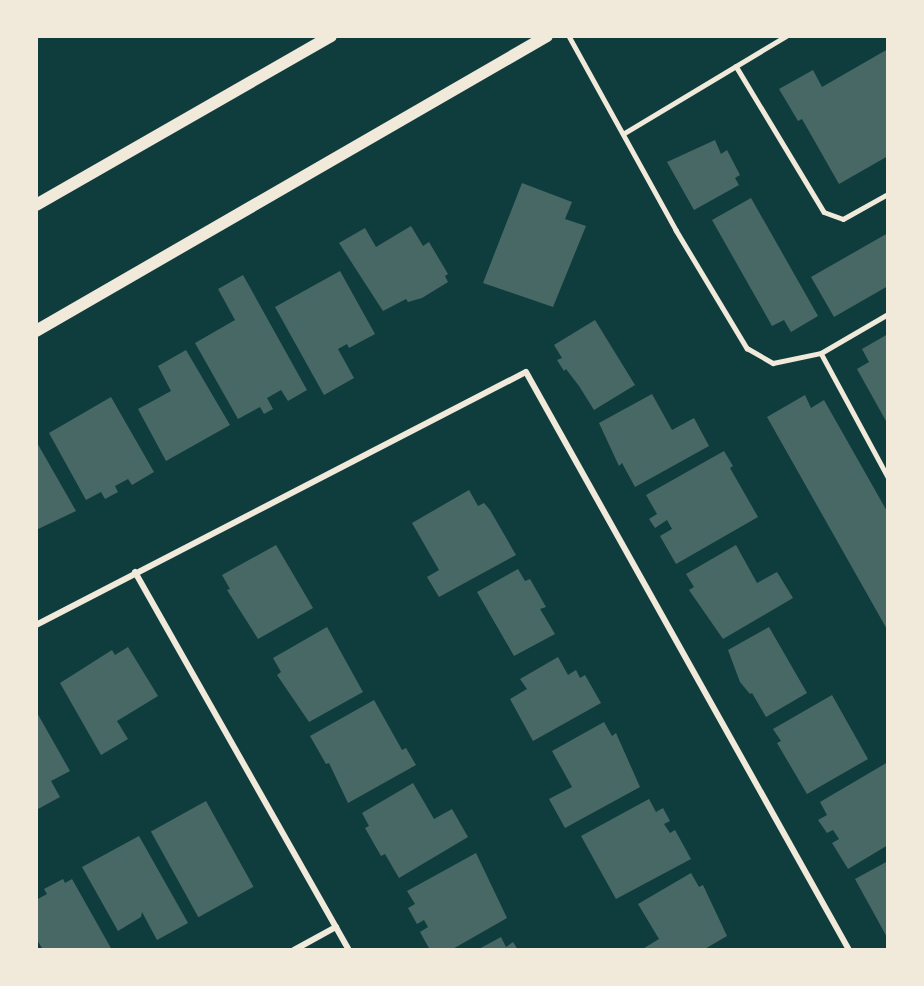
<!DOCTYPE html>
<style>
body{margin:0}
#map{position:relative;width:924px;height:986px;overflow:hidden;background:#0f3d3e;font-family:"Golos Text",sans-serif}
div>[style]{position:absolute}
.building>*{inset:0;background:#486865;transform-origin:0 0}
.service>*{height:4.5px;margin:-2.25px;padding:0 2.25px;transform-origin:2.25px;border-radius:2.25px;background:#f1e9da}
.minor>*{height:6px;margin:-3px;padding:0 3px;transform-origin:3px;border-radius:3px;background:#f1e9da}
.secondary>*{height:12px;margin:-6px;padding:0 6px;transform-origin:6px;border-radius:6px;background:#f1e9da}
span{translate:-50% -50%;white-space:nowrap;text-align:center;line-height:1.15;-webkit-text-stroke:4.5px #f1e9da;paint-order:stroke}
.frame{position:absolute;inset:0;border:38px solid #f1e9da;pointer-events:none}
</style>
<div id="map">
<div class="building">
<i style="clip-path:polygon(888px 49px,888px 156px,839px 184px,802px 119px,798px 121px,779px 89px,813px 70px,822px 87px)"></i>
<i style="clip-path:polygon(715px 140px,721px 154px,727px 150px,740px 175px,735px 178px,739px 185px,694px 210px,667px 162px)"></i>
<i style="clip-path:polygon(522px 183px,572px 202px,565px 219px,586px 226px,553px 307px,483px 283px)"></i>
<i style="clip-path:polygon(751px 198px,818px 316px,791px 332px,784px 320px,772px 326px,712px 220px)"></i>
<i style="clip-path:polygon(411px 226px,423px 246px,429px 242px,448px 274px,445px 276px,448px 282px,422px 298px,408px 302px,406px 299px,383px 311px,339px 243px,365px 228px,376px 247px)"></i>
<i style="clip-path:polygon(888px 233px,888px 286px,834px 317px,811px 277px)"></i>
<i style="clip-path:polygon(340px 271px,375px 334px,349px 348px,347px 344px,338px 349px,354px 378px,324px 395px,275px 307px)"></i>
<i style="clip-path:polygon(243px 275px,307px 390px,288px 401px,281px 390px,267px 398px,273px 409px,264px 414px,260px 407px,238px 419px,195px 343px,235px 320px,218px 289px)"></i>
<i style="clip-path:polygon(595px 320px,635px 385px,594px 410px,579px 386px,566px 369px,564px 371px,557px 360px,562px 358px,554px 345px)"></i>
<i style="clip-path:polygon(888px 334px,888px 420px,886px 421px,857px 369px,869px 362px,862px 349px)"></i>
<i style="clip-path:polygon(186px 350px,230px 425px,166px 461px,138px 409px,171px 391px,158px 366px)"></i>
<i style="clip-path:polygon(652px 394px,672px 430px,694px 418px,709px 446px,635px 487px,622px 463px,619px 466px,599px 423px)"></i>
<i style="clip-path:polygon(805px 395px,811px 408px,824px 400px,888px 513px,888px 631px,767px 417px)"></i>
<i style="clip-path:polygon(111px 397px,154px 472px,132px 485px,128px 479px,115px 486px,118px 492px,105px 499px,101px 492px,86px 500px,49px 433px)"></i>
<i style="clip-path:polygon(36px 441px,76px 511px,36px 530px)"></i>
<i style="clip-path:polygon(724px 451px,733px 466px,730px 468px,758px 517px,676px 564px,660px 536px,672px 529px,667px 520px,655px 528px,649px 519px,657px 514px,646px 495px)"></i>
<i style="clip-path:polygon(469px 490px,478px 506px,484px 503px,490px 510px,516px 555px,439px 597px,427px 577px,439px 570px,412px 523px)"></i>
<i style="clip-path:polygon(276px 545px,313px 608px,258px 639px,227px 590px,230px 589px,222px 575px)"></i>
<i style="clip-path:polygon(736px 545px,757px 583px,777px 572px,793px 598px,723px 639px,689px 590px,694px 587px,686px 574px)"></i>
<i style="clip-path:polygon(518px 569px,525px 581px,530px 579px,546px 607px,540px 609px,555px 634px,514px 656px,477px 592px)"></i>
<i style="clip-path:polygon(327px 627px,363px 692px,309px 722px,277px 675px,281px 672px,273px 658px)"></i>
<i style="clip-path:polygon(769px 627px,807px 693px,766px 717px,752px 693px,750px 694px,740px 682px,728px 650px)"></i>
<i style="clip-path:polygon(128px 647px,158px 696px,117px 721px,128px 739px,101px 755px,60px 683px,112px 650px,115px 655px)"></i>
<i style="clip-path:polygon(558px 657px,568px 675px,576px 670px,580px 678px,585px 675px,601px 703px,533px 741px,510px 699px,527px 689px,520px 679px)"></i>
<i style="clip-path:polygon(832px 695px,868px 759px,807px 794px,777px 743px,781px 741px,773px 729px)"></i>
<i style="clip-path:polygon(374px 700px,402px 750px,406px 748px,416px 765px,348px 803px,329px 763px,326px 764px,310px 736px)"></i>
<i style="clip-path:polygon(36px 711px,70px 771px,51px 781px,60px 797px,38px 809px)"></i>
<i style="clip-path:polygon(604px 722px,612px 736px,616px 733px,640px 787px,565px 828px,549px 799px,572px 787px,552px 751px)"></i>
<i style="clip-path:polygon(888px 762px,888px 845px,848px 869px,832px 843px,839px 839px,833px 830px,827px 833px,818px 820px,827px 815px,820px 802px)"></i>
<i style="clip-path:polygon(413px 783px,434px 819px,452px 809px,468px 837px,399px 878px,385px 854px,381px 856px,365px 828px,369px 826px,362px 813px)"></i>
<i style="clip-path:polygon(649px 799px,656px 812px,663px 808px,670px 821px,664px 824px,670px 833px,675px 830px,691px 859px,616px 899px,581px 836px)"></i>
<i style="left:206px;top:801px;width:98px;height:63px;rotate:61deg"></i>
<i style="clip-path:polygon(139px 836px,188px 923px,157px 940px,142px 912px,141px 917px,118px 931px,82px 867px)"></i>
<i style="clip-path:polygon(476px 853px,507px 918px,451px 950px,430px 950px,420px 932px,428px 927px,424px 920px,417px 924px,408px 908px,415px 904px,407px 891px)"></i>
<i style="clip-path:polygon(888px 861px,888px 939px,855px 879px)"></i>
<i style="clip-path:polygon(691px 873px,699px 887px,703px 885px,727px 936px,703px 950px,641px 950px,659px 939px,638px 904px)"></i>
<i style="clip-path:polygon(63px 879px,65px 883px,72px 879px,112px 950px,43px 950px,36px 938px,36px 900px,47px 894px,44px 889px)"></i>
<i style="clip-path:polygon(501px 937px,506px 947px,513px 942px,518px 950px,477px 950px)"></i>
</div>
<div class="service">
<i style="left:569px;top:36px;width:222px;rotate:61.1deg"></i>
<i style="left:676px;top:230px;width:138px;rotate:59deg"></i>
<i style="left:747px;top:348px;width:30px;rotate:30deg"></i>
<i style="left:773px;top:363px;width:49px;rotate:-11.8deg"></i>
<i style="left:821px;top:353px;width:78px;rotate:-30.2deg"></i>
<i style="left:736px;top:66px;width:170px;rotate:58.9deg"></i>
<i style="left:824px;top:212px;width:20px;rotate:20deg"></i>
<i style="left:843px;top:219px;width:51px;rotate:-29.1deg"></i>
<i style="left:623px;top:134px;width:190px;rotate:-31deg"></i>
<i style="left:821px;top:353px;width:141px;rotate:61.6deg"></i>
</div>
<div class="minor">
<i style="left:135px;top:572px;width:434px;rotate:60.5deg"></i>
<i style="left:36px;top:625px;width:551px;rotate:-27.31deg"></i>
<i style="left:526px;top:372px;width:662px;rotate:60.8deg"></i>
<i style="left:294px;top:950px;width:48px;rotate:-28.7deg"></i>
</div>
<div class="secondary">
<i style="left:36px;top:205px;width:340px;rotate:-29.8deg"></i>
<i style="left:36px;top:331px;width:590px;rotate:-30deg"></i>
</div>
<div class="frame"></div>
</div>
